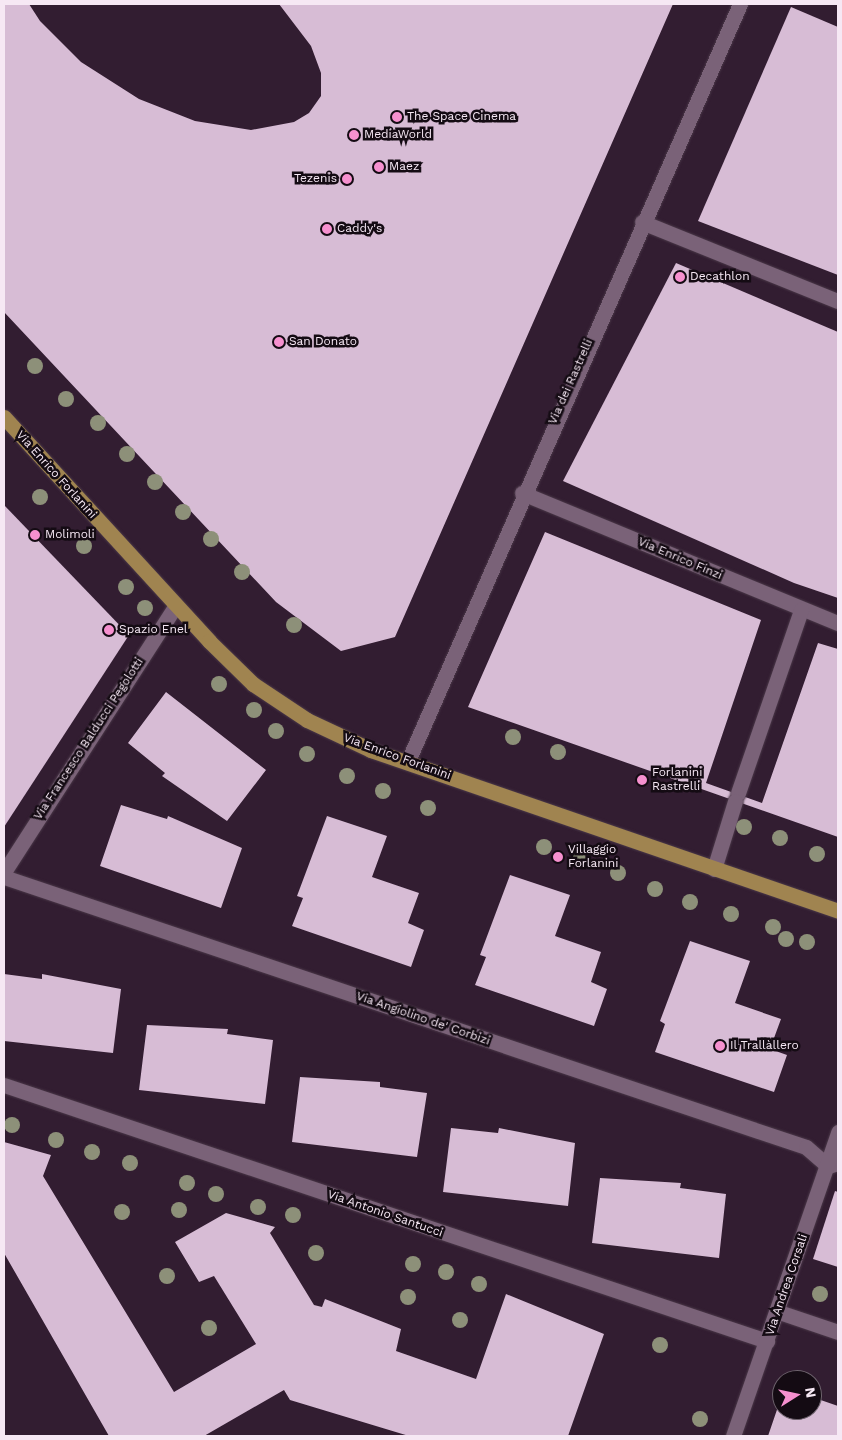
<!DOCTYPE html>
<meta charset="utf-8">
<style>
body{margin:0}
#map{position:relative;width:842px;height:1440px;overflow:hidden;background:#321d31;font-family:"Work Sans",sans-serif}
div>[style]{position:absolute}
.building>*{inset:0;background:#d7bcd5}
.roads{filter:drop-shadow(0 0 1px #4a3848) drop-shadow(0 0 1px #4a3848)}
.minor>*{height:15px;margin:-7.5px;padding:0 7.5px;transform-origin:7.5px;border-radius:7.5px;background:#7a6278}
.major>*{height:15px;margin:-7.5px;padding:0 7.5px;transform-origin:7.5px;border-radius:7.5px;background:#a08450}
.trees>*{width:16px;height:16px;margin:-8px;border-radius:50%;background:#8d9079}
.dots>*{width:14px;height:14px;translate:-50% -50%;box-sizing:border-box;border:2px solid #140b13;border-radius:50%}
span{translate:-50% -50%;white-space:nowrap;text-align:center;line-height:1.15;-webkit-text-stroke:5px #140b13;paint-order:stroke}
.poi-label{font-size:12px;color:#f6e8f4}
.left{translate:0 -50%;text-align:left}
.right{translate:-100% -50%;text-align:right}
.street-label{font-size:12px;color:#f6e8f4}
.frame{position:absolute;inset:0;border:5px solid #f6e8f4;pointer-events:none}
.north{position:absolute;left:772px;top:1370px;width:50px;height:50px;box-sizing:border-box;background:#140b13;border:1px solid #6e636d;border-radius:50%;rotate:80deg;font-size:14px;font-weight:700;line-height:20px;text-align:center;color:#f6e8f4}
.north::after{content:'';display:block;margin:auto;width:18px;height:22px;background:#f690cf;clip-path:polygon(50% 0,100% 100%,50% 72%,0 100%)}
</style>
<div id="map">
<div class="building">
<i style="clip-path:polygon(4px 4px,29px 4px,40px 21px,81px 62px,139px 99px,195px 121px,251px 130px,294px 122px,309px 113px,321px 96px,321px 73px,311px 46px,279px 4px,673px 4px,395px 637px,341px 651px,276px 602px,4px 312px)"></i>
<i style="clip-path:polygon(791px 7px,838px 27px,838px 275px,698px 221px)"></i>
<i style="clip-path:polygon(676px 263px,838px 332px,838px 598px,794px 583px,563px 481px)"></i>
<i style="clip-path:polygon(4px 505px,129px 635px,4px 827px)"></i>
<i style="clip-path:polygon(545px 532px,761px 620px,706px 783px,762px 803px,818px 643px,838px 649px,838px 837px,468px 707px)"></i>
<i style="clip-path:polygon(166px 692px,266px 770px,227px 821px,162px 776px,165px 773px,128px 743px)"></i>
<i style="clip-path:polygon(121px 805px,167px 819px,168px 816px,242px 848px,221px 908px,100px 866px)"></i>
<i style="clip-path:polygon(327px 816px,387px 836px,372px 877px,419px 893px,408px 923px,424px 930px,411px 967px,292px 926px,303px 898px,297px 896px)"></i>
<i style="clip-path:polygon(510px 875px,570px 895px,555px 936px,601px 952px,591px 982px,607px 989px,594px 1026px,475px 985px,486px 957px,480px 955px)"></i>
<i style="clip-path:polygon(690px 941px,750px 961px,735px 1003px,781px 1019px,770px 1049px,787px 1055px,774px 1092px,655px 1052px,665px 1024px,660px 1021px)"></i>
<i style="clip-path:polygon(4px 974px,42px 979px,42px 974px,121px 989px,113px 1053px,4px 1041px)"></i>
<i style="clip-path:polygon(147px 1025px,228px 1029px,227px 1034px,273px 1040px,265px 1104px,139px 1090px)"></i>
<i style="clip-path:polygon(300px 1077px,380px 1082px,380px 1087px,427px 1093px,417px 1157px,292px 1142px)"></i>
<i style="clip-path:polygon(451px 1128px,498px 1133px,499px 1128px,575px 1143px,568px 1206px,443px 1192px)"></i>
<i style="clip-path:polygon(4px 1142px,51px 1155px,43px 1176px,174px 1392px,256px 1344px,214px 1276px,199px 1282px,175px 1242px,226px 1213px,275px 1227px,270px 1233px,314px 1305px,322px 1307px,325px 1299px,401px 1329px,396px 1351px,476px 1379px,506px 1294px,604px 1334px,568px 1436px,409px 1436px,290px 1400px,284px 1390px,204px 1436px,109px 1436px,4px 1253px)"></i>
<i style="clip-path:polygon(600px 1178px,681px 1183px,680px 1188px,726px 1194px,719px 1258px,592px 1243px)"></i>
<i style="clip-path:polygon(835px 1191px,838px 1192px,838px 1267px,813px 1259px)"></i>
<i style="clip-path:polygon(782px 1395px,782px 1410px,812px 1410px,812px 1397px,838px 1406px,838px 1436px,768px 1436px)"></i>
</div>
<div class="roads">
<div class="minor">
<i style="left:642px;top:222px;width:211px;rotate:22deg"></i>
<i style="left:522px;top:493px;width:342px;rotate:22.4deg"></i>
<i style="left:408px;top:761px;width:827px;rotate:-66.32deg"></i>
<i style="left:738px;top:793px;width:194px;rotate:-71deg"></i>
<i style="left:714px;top:869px;width:71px;rotate:-72.8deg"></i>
<i style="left:4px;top:872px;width:315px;rotate:-57.2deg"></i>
<i style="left:4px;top:877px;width:846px;rotate:18.61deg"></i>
<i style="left:806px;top:1147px;width:29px;rotate:41deg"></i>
<i style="left:828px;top:1166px;width:10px;rotate:-17deg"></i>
<i style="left:4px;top:1085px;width:805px;rotate:18.55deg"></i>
<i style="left:779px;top:1312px;width:62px;rotate:18.7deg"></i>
<i style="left:733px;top:1436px;width:322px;rotate:-70.9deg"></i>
</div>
<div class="major">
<i style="left:4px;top:417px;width:304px;rotate:47.5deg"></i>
<i style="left:209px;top:641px;width:62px;rotate:44.3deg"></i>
<i style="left:253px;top:684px;width:65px;rotate:33.7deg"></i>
<i style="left:307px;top:720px;width:71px;rotate:25.1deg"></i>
<i style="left:371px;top:750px;width:494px;rotate:19deg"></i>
</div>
</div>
<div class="trees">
<i style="left:35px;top:366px"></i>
<i style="left:66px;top:399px"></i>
<i style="left:98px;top:423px"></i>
<i style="left:127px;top:454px"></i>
<i style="left:155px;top:482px"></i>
<i style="left:40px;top:497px"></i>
<i style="left:183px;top:512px"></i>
<i style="left:211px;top:539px"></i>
<i style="left:84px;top:546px"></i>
<i style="left:242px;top:572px"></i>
<i style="left:126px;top:587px"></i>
<i style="left:145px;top:608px"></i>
<i style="left:294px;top:625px"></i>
<i style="left:219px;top:684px"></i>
<i style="left:254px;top:710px"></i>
<i style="left:276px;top:731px"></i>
<i style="left:513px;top:737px"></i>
<i style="left:558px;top:752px"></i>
<i style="left:307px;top:754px"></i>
<i style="left:347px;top:776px"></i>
<i style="left:383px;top:791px"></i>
<i style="left:428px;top:808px"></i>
<i style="left:744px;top:827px"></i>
<i style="left:780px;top:838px"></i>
<i style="left:544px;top:847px"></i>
<i style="left:817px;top:854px"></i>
<i style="left:579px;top:860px"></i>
<i style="left:618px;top:873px"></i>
<i style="left:655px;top:889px"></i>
<i style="left:690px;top:902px"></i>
<i style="left:731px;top:914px"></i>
<i style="left:773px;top:927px"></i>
<i style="left:786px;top:939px"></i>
<i style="left:807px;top:942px"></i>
<i style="left:12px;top:1125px"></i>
<i style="left:56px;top:1140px"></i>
<i style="left:92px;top:1152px"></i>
<i style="left:130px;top:1163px"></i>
<i style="left:187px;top:1183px"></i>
<i style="left:216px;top:1194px"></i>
<i style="left:258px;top:1207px"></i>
<i style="left:179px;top:1210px"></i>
<i style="left:122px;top:1212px"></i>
<i style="left:293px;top:1215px"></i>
<i style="left:316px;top:1253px"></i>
<i style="left:413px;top:1264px"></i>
<i style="left:446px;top:1272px"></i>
<i style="left:167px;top:1276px"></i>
<i style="left:479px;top:1284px"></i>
<i style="left:820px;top:1294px"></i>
<i style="left:408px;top:1297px"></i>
<i style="left:460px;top:1320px"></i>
<i style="left:209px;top:1328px"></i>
<i style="left:660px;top:1345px"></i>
<i style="left:700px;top:1419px"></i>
</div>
<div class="dots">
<i style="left:397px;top:117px;background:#f690cf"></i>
<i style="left:354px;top:135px;background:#f690cf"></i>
<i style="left:379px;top:167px;background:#f690cf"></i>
<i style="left:347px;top:179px;background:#f690cf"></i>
<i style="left:327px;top:229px;background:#f690cf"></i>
<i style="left:680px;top:277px;background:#f690cf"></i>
<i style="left:279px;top:342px;background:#f690cf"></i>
<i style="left:35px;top:535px;background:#f690cf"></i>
<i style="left:109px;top:630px;background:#f690cf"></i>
<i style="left:642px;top:780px;background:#f690cf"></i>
<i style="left:558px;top:857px;background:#f690cf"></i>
<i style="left:720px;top:1046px;background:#f690cf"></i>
</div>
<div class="poi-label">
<span class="left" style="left:407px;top:117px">The Space Cinema</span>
<span class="left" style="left:364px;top:135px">MediaWorld</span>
<span class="left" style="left:389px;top:167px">Maez</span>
<span class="right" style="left:337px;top:179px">Tezenis</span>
<span class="left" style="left:337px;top:229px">Caddy's</span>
<span class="left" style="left:690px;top:277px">Decathlon</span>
<span class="left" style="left:289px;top:342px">San Donato</span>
<span class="left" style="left:45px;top:535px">Molimoli</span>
<span class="left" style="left:119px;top:630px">Spazio Enel</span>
<span class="left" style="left:652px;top:780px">Forlanini<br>Rastrelli</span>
<span class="left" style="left:568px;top:857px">Villaggio<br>Forlanini</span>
<span class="left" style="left:730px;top:1046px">Il Trallàllero</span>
</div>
<div class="street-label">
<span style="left:571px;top:382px;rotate:-66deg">Via dei Rastrelli</span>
<span style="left:56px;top:475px;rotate:48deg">Via Enrico Forlanini</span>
<span style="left:680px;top:559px;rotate:23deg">Via Enrico Finzi</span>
<span style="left:89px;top:739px;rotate:-57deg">Via Francesco Balducci Pegolotti</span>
<span style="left:397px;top:757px;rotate:20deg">Via Enrico Forlanini</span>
<span style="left:423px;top:1019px;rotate:19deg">Via Angiolino de' Corbizi</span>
<span style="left:385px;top:1214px;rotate:19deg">Via Antonio Santucci</span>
<span style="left:787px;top:1285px;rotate:-71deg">Via Andrea Corsali</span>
</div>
<div class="frame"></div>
<div class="north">N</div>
</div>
